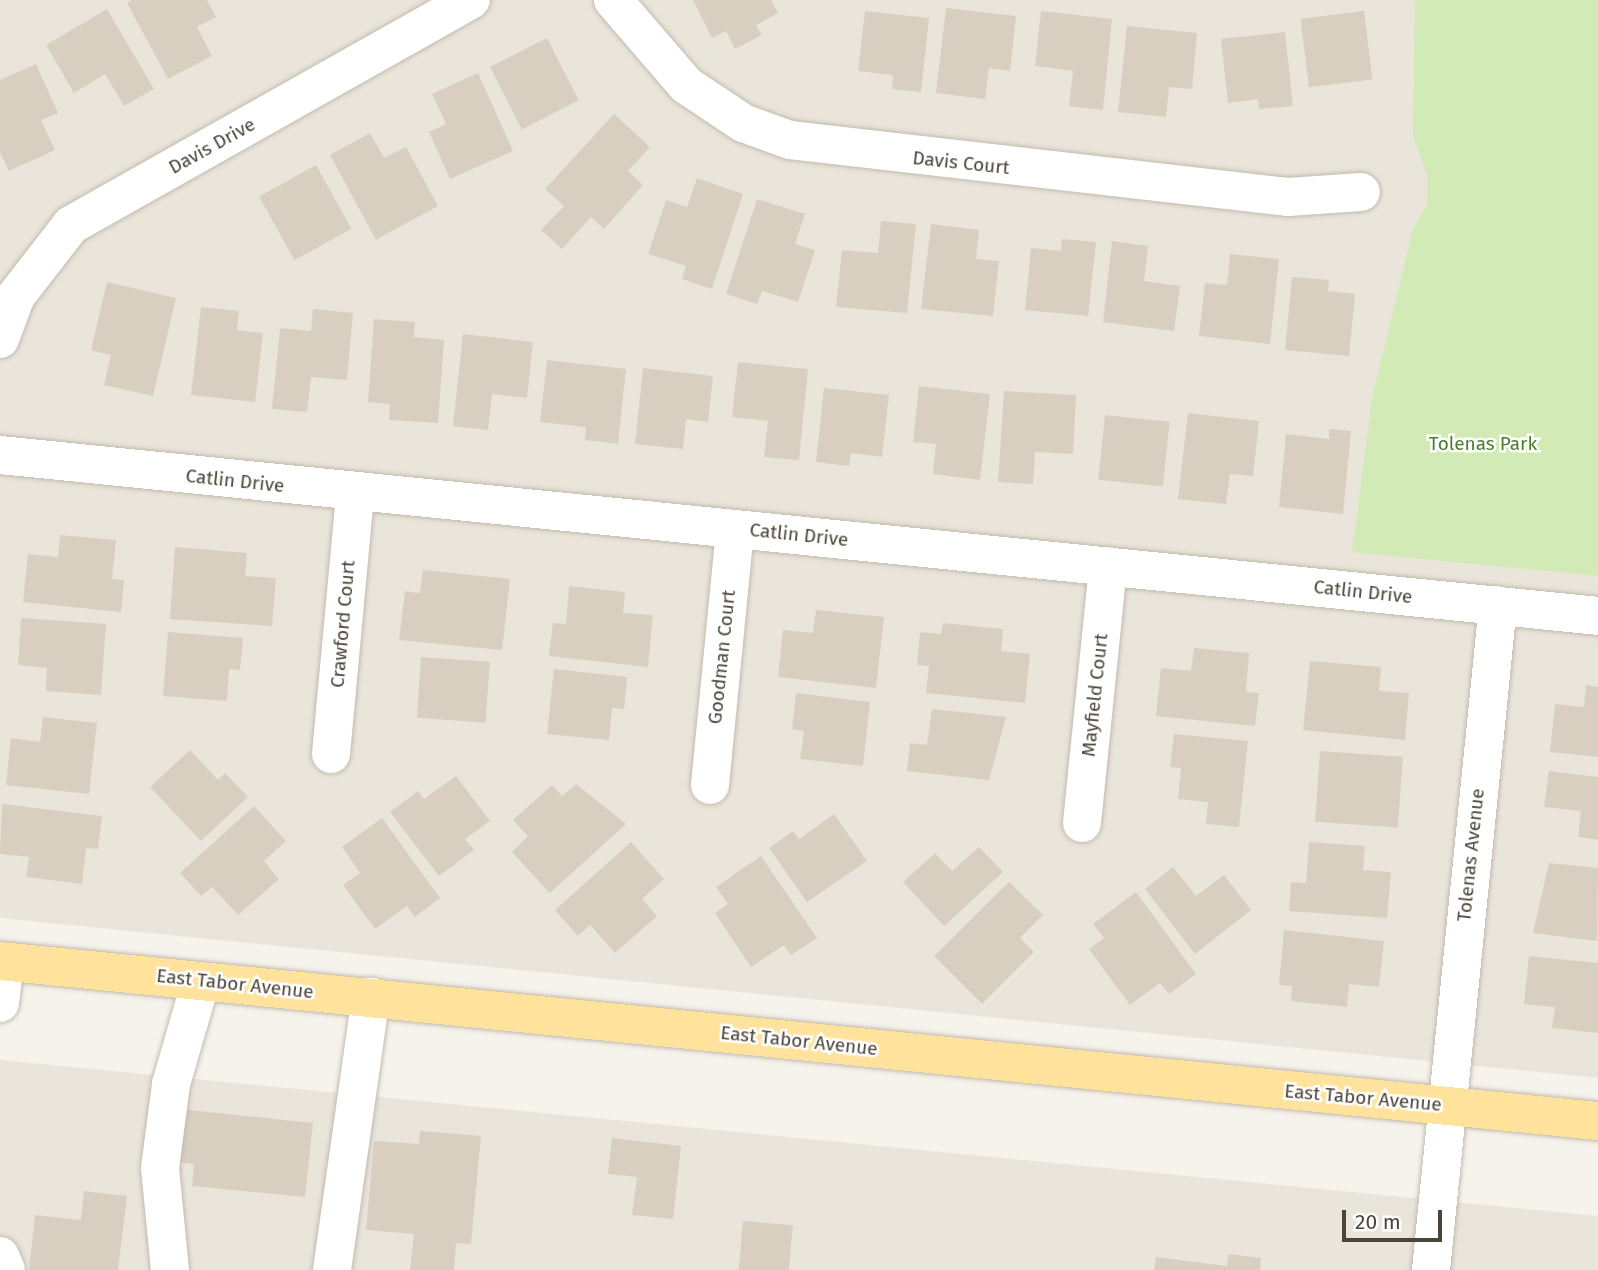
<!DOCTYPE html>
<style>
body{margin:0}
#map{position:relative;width:1598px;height:1270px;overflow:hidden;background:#f6f3ec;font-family:"Fira Sans",sans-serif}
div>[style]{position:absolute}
.residential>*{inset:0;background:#eae5da}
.green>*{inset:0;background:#d2eab5}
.building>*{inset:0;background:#d8cfc1;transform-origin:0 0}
.roads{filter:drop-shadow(0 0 2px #c2bbae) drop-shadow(0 0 2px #c2bbae)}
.minor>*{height:38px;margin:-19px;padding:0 19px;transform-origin:19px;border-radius:19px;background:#fff}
.major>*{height:38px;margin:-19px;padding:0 19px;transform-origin:19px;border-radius:19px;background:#ffe39c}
span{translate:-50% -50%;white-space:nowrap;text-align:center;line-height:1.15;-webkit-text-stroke:5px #fff;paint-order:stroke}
.street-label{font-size:19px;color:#4b4439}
.park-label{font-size:19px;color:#4a7f2a}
.scale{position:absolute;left:1342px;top:1210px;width:100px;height:32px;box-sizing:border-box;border:4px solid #4b4439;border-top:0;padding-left:9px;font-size:21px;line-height:24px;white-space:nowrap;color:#4b4439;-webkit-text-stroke:5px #fff;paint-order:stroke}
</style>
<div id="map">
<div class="residential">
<i style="clip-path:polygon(0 0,1598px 0,1598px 1078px,0 918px)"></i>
<i style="clip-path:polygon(0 1060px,1598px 1216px,1598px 1270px,0 1270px)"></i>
</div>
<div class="green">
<i style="clip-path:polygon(1415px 0,1598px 0,1598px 576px,1352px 552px,1372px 399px,1413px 229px,1427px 204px,1427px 175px,1413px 136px)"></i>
</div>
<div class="building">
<i style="clip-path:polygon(132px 0,207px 0,216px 17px,197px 27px,212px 56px,168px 79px,127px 3px)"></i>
<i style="clip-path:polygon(693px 0,771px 0,778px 13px,756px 25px,762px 35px,735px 49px,726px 31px,712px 38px)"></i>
<i style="clip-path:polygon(946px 8px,1016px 16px,1010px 71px,989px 68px,985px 99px,936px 93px)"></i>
<i style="clip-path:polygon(107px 9px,154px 89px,124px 106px,105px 74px,74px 93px,46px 45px)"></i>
<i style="clip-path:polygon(865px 11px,929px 18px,921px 92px,892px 89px,893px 75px,858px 71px)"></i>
<i style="clip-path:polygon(1041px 11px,1112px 19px,1103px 110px,1069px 106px,1073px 71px,1035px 66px)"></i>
<i style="left:1364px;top:11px;width:69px;height:64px;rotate:83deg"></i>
<i style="clip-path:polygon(1127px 26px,1197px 33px,1192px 89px,1169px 87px,1166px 117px,1118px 112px)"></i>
<i style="clip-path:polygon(1285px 32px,1293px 106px,1259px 109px,1258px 99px,1228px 103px,1221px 39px)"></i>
<i style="left:547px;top:38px;width:70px;height:64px;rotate:63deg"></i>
<i style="clip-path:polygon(36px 64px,58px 113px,41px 120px,55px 150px,9px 171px,0 152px,0 80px)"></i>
<i style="clip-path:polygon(478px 73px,513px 151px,450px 179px,429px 132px,446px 124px,432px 94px)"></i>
<i style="clip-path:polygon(614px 114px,650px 147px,628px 171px,643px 185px,604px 229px,591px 217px,562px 249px,541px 230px,564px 206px,545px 189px)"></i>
<i style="clip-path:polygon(370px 133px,384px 158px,406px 147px,438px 206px,376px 240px,330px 155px)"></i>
<i style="left:316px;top:165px;width:73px;height:65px;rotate:61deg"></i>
<i style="clip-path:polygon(697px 178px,743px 194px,712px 289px,682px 279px,686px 266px,648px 254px,666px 200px,687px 207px)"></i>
<i style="clip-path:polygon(757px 199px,805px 214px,795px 244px,815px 250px,798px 302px,762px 291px,757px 304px,726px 294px)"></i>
<i style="clip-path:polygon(881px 221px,916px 224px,907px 313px,836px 307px,842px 250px,878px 253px)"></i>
<i style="clip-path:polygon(931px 224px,979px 230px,976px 259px,999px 261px,993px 316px,921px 309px)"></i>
<i style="clip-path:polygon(1062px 239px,1096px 242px,1088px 316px,1025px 310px,1031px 248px,1061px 251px)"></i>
<i style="clip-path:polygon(1112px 241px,1148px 246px,1144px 281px,1180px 286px,1174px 331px,1103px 322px)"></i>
<i style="clip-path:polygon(1230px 254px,1279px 259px,1270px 344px,1199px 336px,1205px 283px,1227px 285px)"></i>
<i style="clip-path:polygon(1292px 277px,1329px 280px,1328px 291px,1355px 294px,1349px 356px,1285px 350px)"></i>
<i style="clip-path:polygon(107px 282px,176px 298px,153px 396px,104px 385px,111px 355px,91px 350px)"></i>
<i style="clip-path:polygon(201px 307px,239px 311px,237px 330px,263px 333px,255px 402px,191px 395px)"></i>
<i style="clip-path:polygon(313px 309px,353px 313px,347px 380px,311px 377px,307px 412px,272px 409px,280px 328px,311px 331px)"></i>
<i style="clip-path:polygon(374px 319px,415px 322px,414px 337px,444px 340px,438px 423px,389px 420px,390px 404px,368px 402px)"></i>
<i style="clip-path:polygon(463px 334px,533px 342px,527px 398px,492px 394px,488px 430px,453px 426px)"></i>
<i style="clip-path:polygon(547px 360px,626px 369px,618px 444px,585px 440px,586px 427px,540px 422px)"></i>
<i style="clip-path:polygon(738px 362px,808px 369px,799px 460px,764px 457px,768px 421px,732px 417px)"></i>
<i style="clip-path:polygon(643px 368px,713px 376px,708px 422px,686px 419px,683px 449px,635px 444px)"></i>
<i style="clip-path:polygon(919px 386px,990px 394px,980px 480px,933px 474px,936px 444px,913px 442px)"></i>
<i style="clip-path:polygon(824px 388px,889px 395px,882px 457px,851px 453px,849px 466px,816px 462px)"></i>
<i style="clip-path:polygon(1004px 391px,1076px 395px,1073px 454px,1035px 452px,1033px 484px,998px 482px)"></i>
<i style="clip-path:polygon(1188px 413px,1259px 421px,1253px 476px,1230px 474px,1226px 504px,1178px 499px)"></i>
<i style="left:1105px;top:415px;width:65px;height:65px;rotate:6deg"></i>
<i style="clip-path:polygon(1329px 429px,1351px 431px,1343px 514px,1279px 507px,1286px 434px,1329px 439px)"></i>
<i style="clip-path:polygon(60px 535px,116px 540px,112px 579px,124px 580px,121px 612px,23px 602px,28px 554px,58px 557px)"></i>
<i style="clip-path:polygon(175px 547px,247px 553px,245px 576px,276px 578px,272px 626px,170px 619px)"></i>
<i style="clip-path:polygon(423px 570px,510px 579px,502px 650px,399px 640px,405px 591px,420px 593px)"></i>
<i style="clip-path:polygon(569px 586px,625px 592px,623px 613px,653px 615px,648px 667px,549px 656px,553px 623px,566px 624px)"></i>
<i style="clip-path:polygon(816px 610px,884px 617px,876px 688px,778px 677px,783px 630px,813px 633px)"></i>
<i style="clip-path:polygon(21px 618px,106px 624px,101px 695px,46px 691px,47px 668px,18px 665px)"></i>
<i style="clip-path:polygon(943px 623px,1003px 629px,1001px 651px,1030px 654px,1025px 703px,926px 693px,929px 666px,917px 665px,920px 632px,941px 634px)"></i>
<i style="clip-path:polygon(168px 632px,243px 638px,240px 670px,229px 669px,227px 701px,163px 696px)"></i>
<i style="clip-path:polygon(1194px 648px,1249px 653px,1246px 692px,1259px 693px,1255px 726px,1156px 716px,1161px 668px,1191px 671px)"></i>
<i style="left:421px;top:657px;width:69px;height:61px;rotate:4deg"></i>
<i style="clip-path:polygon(1310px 661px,1381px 667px,1379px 691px,1409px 693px,1405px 740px,1303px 730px)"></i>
<i style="clip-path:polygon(554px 669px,627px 677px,624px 709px,612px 708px,609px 740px,547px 734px)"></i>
<i style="clip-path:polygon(1586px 685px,1598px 687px,1598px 757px,1550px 752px,1555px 704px,1584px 707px)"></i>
<i style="clip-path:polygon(796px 693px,870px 702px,863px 766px,800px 759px,804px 731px,792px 729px)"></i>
<i style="clip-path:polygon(932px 709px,1006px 717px,989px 780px,907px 771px,910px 743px,927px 745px)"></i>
<i style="clip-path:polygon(43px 717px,97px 723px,89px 794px,6px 785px,11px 738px,40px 742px)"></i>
<i style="clip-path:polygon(1174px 734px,1248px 741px,1239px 827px,1206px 824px,1208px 802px,1178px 799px,1181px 768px,1170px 767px)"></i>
<i style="clip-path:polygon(190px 750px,218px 780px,225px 773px,248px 797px,201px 841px,150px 787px)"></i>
<i style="left:1320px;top:751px;width:83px;height:71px;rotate:4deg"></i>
<i style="clip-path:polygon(1549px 771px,1598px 777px,1598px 840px,1578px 837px,1581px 811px,1544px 807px)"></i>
<i style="clip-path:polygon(456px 776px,490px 821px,465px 839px,474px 850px,439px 876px,390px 812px,418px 791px,424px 799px)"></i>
<i style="clip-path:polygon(576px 784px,626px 824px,550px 893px,512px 852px,528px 836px,513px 820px,552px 785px,562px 796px)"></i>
<i style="clip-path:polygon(2px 804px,102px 816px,98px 849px,86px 848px,82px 884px,26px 877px,29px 857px,0 854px)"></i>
<i style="clip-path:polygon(254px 806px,286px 841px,264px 861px,279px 879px,238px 915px,212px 887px,201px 896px,180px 873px)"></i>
<i style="clip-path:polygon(834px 814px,867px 861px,807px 902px,769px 848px,793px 831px,799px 839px)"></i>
<i style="clip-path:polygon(382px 818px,440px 898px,415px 917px,407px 906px,375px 929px,343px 885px,360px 873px,342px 847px)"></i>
<i style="clip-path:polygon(631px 842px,664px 879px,642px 899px,657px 916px,615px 953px,590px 925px,578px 936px,555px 910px)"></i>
<i style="clip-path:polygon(1309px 842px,1365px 846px,1363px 870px,1391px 872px,1387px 918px,1289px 911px,1291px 882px,1306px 883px)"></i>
<i style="clip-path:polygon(979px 847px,1003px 872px,944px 926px,903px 882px,935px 853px,952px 871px)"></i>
<i style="clip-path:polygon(761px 856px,817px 938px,791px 955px,784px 945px,751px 967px,715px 913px,728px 904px,716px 887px)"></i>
<i style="clip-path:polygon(1549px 863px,1598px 868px,1597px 941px,1533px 933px)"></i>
<i style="clip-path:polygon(1173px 867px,1196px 896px,1224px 875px,1251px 910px,1195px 954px,1145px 889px)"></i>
<i style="clip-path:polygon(1009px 882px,1043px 915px,1020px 938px,1034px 952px,982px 1004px,934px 956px)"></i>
<i style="clip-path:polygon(1136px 892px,1196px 974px,1169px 994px,1160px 983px,1130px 1005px,1089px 949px,1104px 938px,1093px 924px)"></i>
<i style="clip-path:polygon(1284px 930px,1384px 941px,1379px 987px,1349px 984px,1347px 1007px,1291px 1001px,1292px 986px,1279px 985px)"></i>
<i style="clip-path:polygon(1529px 956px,1598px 963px,1598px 1033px,1552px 1028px,1555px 1007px,1524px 1004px)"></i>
<i style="clip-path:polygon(170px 1108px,313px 1123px,305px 1197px,192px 1186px,194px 1164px,165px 1161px)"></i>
<i style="clip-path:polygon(420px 1131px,481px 1136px,471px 1244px,456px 1243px,454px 1270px,410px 1270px,414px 1234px,366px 1230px,374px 1141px,419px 1144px)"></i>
<i style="clip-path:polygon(612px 1138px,681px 1146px,673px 1219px,632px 1215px,637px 1177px,608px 1174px)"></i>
<i style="clip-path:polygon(84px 1191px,127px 1196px,118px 1270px,29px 1270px,35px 1215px,81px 1220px)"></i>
<i style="left:743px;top:1221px;width:50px;height:49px;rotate:5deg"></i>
<i style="clip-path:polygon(1228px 1254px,1261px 1258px,1260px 1270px,1154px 1270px,1156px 1257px,1227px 1266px)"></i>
</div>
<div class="roads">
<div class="minor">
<i style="left:613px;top:0;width:112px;rotate:49.3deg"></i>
<i style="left:686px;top:85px;width:69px;rotate:33.7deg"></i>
<i style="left:743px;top:123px;width:50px;rotate:19.9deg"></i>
<i style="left:790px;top:140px;width:501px;rotate:6.53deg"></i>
<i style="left:1288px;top:197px;width:73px;rotate:-3.9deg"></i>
<i style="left:0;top:339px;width:46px;rotate:-69.6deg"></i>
<i style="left:16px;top:296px;width:90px;rotate:-52.2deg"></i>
<i style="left:71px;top:225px;width:459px;rotate:-29.4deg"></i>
<i style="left:0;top:455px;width:1606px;rotate:5.75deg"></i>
<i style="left:331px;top:754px;width:261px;rotate:-84.7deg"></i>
<i style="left:710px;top:785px;width:257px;rotate:-84.4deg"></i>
<i style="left:1082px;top:823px;width:258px;rotate:-84.2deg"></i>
<i style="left:0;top:1003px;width:41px;rotate:-83deg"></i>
<i style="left:0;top:1256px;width:15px;rotate:67deg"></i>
<i style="left:170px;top:1270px;width:102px;rotate:-95.6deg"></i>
<i style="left:160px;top:1168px;width:85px;rotate:-82.5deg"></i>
<i style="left:171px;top:1084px;width:107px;rotate:-73.8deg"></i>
<i style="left:332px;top:1270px;width:276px;rotate:-81.9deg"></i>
<i style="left:1431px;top:1270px;width:668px;rotate:-84.25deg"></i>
</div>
<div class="major">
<i style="left:0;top:961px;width:1606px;rotate:5.72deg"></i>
</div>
</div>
<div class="street-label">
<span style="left:212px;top:146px;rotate:-29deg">Davis Drive</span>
<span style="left:961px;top:163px;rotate:6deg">Davis Court</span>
<span style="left:235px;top:481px;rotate:6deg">Catlin Drive</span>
<span style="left:799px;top:535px;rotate:6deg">Catlin Drive</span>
<span style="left:1363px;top:592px;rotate:6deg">Catlin Drive</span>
<span style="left:343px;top:624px;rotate:-85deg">Crawford Court</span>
<span style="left:722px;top:657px;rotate:-84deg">Goodman Court</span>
<span style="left:1095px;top:695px;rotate:-84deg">Mayfield Court</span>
<span style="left:1471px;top:855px;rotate:-84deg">Tolenas Avenue</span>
<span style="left:235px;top:984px;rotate:6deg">East Tabor Avenue</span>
<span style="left:799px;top:1041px;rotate:6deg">East Tabor Avenue</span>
<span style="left:1363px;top:1098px;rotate:5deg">East Tabor Avenue</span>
</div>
<div class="park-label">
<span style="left:1483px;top:444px">Tolenas Park</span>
</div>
<div class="scale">20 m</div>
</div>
